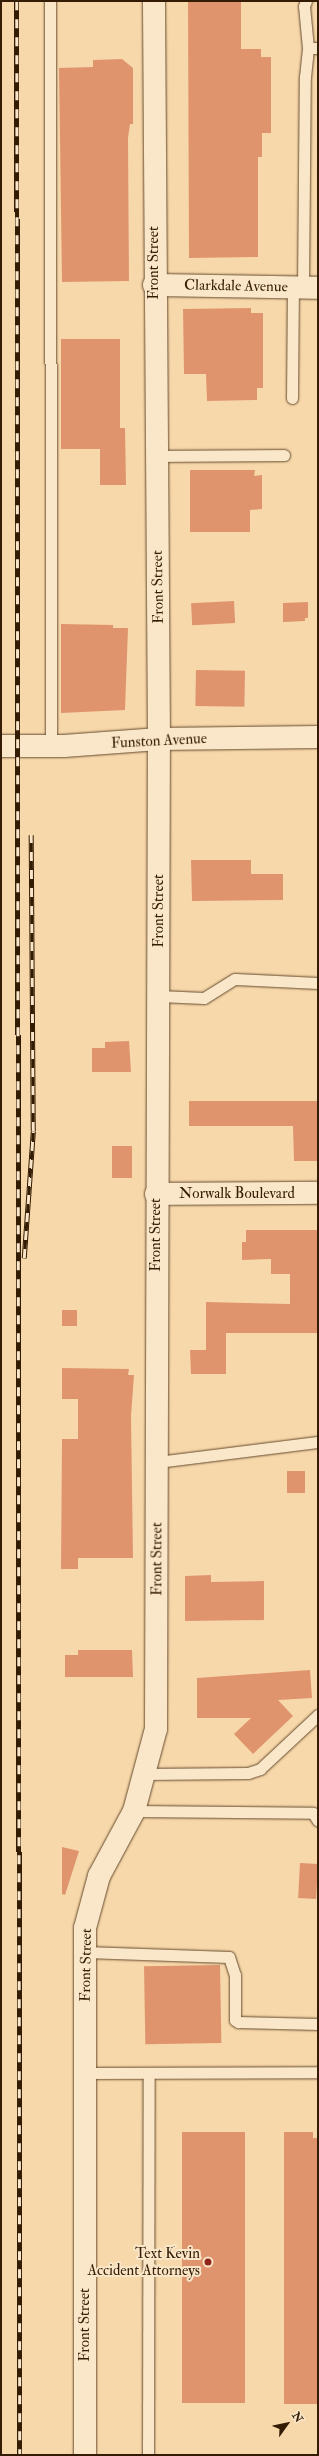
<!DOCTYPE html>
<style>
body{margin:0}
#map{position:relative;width:319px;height:2456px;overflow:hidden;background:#f7d8aa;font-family:"IM FELL Double Pica",serif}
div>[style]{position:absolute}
.building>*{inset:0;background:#e0946e;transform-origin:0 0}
.roads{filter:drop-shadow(0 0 1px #654b2e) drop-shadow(0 0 1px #654b2e)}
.service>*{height:11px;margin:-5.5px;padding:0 5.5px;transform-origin:5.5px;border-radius:5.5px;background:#fae6c8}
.minor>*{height:22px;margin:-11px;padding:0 11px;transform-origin:11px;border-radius:11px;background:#fae6c8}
.tertiary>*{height:22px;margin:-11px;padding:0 11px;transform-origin:11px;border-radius:11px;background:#fae6c8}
.rail>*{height:4.5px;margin-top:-2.25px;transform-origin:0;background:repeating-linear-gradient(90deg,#fae6c8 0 9px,#341c04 0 18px);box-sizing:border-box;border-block:1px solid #341c04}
.dots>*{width:11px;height:11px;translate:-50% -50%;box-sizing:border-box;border:2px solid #fae6c8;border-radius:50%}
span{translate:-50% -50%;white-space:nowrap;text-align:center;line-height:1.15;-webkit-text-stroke:4px #fae6c8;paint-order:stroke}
.street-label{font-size:15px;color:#341c04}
.poi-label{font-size:15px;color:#341c04}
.right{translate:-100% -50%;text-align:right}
.frame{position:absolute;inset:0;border:2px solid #341c04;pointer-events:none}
.north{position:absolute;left:267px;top:2404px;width:40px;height:40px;-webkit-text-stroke:3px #fae6c8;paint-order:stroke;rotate:57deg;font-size:11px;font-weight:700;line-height:16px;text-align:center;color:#341c04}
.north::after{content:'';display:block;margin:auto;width:14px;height:18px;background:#341c04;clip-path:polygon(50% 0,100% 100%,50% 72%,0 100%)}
</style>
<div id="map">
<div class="building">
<i style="clip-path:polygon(188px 1px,241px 1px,241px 49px,261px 49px,261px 57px,271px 57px,271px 133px,262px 133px,262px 157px,258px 157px,258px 257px,189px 258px)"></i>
<i style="clip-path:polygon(122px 59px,133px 68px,133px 124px,130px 124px,128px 138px,129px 281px,62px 282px,59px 68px,93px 67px,93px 60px)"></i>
<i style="clip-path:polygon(251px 308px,251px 313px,263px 313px,263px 388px,257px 388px,257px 400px,207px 401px,206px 374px,184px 374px,183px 309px)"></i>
<i style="clip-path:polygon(61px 339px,120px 339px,120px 428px,125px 428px,126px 485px,100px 485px,100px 449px,61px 449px)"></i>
<i style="clip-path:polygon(190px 470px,255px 470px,254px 476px,262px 475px,262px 509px,250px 510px,250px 532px,190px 532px)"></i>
<i style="left:234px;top:601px;width:22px;height:43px;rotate:87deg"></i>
<i style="clip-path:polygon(308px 602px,308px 618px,305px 618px,305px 621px,283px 622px,283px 603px)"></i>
<i style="clip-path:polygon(61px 624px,113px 625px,113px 628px,128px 628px,125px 710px,61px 713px)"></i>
<i style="left:196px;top:670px;width:49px;height:36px;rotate:1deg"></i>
<i style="clip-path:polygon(191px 860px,251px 860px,251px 874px,283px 874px,283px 900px,192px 901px)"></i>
<i style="clip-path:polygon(129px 1041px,131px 1072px,92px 1072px,92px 1048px,105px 1048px,105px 1042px)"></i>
<i style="clip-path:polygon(189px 1101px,318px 1101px,318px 1161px,294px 1161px,293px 1126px,189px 1126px)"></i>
<i style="left:112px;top:1146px;width:20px;height:32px"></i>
<i style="clip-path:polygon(246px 1230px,318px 1230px,318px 1333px,226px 1333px,226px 1374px,191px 1374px,190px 1350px,206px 1350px,206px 1302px,290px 1304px,290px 1274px,271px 1274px,271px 1259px,242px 1260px,242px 1242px,246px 1242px)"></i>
<i style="left:77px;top:1310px;width:16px;height:15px;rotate:90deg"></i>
<i style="clip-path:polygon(62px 1368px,129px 1369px,128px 1375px,134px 1375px,131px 1416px,133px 1558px,78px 1558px,78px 1569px,61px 1569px,62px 1439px,78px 1439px,78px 1399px,62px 1399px)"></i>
<i style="left:287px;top:1471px;width:18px;height:22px"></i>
<i style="clip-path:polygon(211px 1575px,211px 1582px,264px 1581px,264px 1620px,185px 1621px,185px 1576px)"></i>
<i style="clip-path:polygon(78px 1650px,132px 1650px,133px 1677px,65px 1677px,65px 1655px,78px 1655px)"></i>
<i style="clip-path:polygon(310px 1670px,312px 1698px,278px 1700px,293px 1716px,253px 1754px,234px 1734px,251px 1718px,197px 1718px,197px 1678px)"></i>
<i style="clip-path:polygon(62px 1847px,79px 1851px,65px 1895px,62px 1894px)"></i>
<i style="left:300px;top:1863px;width:18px;height:35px;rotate:3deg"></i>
<i style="left:220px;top:1965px;width:78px;height:76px;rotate:89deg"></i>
<i style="left:182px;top:2132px;width:63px;height:271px"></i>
<i style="clip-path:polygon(284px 2132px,313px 2132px,313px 2138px,318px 2138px,318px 2404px,284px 2404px)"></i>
</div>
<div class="roads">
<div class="service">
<i style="left:50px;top:1px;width:745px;rotate:89.92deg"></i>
<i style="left:308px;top:48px;width:10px"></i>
<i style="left:303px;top:287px;width:210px;rotate:-89.5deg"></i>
<i style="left:305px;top:77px;width:29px;rotate:-84deg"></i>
<i style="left:308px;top:48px;width:42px;rotate:-95.4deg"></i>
<i style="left:304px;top:6px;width:5px;rotate:-68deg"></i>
<i style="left:292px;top:398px;width:111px;rotate:-89.5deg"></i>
<i style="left:156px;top:456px;width:128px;rotate:-0.4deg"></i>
<i style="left:159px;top:996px;width:45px;rotate:2.5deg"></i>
<i style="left:204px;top:998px;width:36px;rotate:-32deg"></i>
<i style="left:235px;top:979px;width:83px;rotate:2.8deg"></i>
<i style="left:157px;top:1462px;width:162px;rotate:-7.1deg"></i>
<i style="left:144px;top:1774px;width:104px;rotate:-0.6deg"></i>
<i style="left:248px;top:1773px;width:13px;rotate:-18deg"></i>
<i style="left:260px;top:1769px;width:79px;rotate:-43deg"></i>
<i style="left:134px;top:1811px;width:179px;rotate:0.6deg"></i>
<i style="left:313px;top:1813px;width:9px;rotate:58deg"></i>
<i style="left:85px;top:1952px;width:144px;rotate:2deg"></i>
<i style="left:229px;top:1957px;width:19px;rotate:72deg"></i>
<i style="left:235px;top:1975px;width:45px;rotate:90deg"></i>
<i style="left:235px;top:2020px;width:4px;rotate:34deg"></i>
<i style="left:238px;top:2022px;width:80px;rotate:1.4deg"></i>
<i style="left:85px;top:2073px;width:233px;rotate:-0.2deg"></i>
<i style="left:148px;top:2455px;width:382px;rotate:-89.9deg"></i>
</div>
<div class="minor">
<i style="left:154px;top:285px;width:164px;rotate:1deg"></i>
<i style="left:1px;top:746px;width:63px"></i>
<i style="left:64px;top:746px;width:95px;rotate:-4.2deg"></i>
<i style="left:159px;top:739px;width:159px;rotate:-0.7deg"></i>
<i style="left:156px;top:1194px;width:162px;rotate:-0.4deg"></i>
</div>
<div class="tertiary">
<i style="left:85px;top:2455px;width:527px;rotate:-90deg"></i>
<i style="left:85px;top:1928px;width:54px;rotate:-74.9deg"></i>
<i style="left:99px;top:1876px;width:74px;rotate:-61.7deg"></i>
<i style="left:134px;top:1811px;width:85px;rotate:-75deg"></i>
<i style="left:156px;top:1729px;width:990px;rotate:-89.83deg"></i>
<i style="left:159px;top:739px;width:738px;rotate:-90.39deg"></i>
</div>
</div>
<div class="rail">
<i style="left:17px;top:1px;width:2454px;rotate:89.93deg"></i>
<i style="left:24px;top:1258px;width:127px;rotate:-85.9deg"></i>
<i style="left:33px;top:1131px;width:296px;rotate:-90.4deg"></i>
</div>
<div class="dots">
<i style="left:208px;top:2262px;background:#8f2418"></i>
</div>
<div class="street-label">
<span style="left:154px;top:263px;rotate:-90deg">Front Street</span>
<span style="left:236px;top:286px;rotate:1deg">Clarkdale Avenue</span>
<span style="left:158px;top:587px;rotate:-91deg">Front Street</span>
<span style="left:159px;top:741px;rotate:-3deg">Funston Avenue</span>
<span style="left:159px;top:911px;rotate:-90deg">Front Street</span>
<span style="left:237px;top:1194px">Norwalk Boulevard</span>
<span style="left:156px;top:1235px;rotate:-90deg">Front Street</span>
<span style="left:157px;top:1559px;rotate:-90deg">Front Street</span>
<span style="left:86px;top:1965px;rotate:-89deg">Front Street</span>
<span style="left:85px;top:2325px;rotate:-90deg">Front Street</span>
</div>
<div class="poi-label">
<span class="right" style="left:200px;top:2262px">Text Kevin<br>Accident Attorneys</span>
</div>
<div class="frame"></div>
<div class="north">N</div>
</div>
